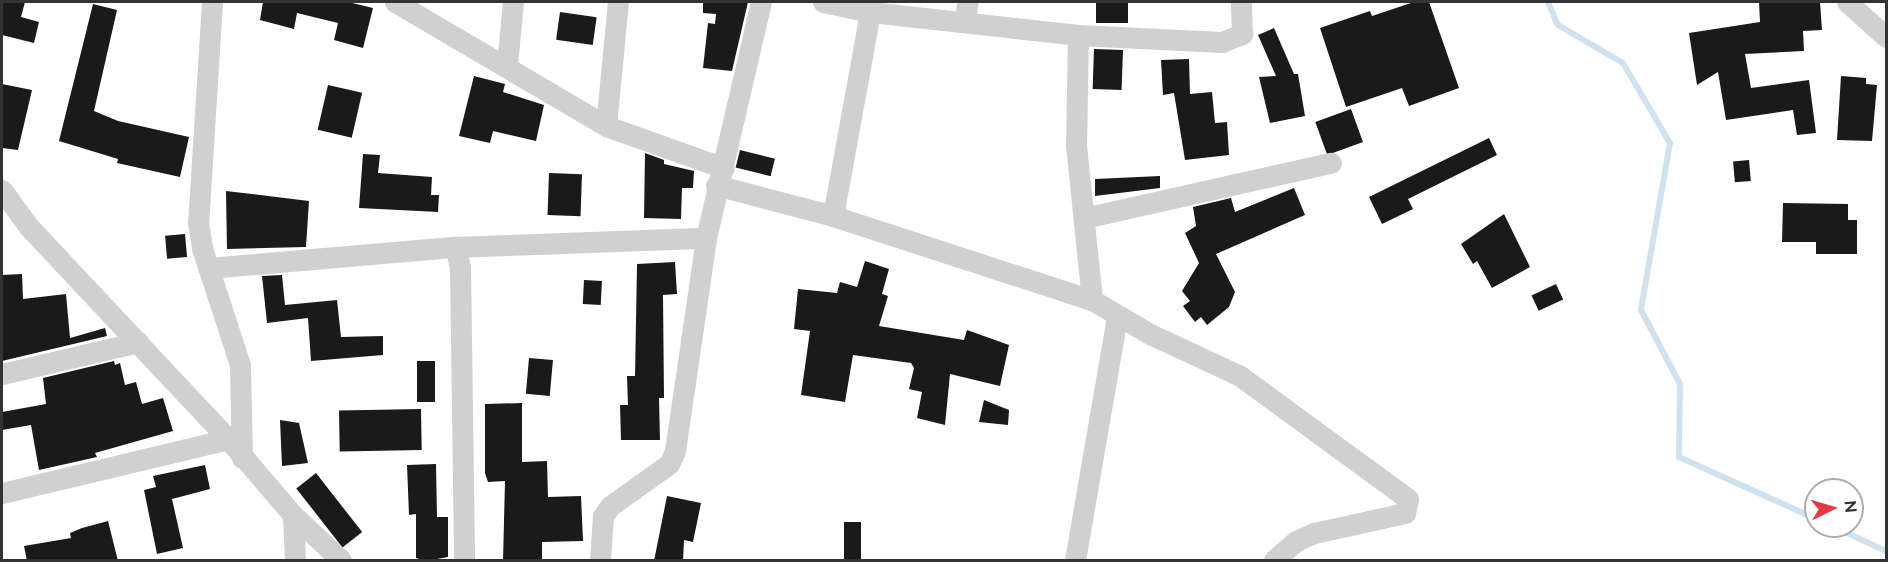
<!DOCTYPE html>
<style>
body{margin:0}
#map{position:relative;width:1888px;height:562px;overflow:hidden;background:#fff;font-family:Raleway,sans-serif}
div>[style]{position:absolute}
.stream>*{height:6px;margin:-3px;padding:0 3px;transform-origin:3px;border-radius:3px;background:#cfe2ee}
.building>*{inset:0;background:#1a1a1a;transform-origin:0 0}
.street>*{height:21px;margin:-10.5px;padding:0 10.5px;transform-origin:10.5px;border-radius:10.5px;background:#d0d0d0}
span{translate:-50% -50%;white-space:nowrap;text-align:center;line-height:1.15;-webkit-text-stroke:6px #fff;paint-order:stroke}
.frame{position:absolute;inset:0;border:3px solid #333;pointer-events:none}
.north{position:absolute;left:1804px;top:478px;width:60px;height:60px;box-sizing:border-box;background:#fff;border:2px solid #adadad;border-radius:50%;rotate:85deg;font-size:16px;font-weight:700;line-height:24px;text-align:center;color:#333}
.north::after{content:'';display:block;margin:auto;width:21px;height:27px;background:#e63946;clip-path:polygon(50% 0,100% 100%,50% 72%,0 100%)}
</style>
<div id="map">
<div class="stream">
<i style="left:1548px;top:2px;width:25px;rotate:67deg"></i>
<i style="left:1558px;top:25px;width:75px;rotate:30.3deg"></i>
<i style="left:1623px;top:63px;width:93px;rotate:59.6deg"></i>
<i style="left:1670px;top:143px;width:169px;rotate:99.9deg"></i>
<i style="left:1641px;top:310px;width:84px;rotate:62.2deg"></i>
<i style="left:1680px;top:384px;width:73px;rotate:90.8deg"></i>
<i style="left:1679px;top:457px;width:150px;rotate:24.3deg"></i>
<i style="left:1832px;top:526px;width:60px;rotate:24.8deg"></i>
</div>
<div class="building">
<i style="clip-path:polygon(2px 2px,25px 2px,21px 17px,39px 22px,34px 43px,2px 35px)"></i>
<i style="clip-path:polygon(263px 2px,348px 2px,373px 8px,363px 48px,334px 40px,338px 23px,297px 13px,294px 29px,260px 20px)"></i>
<i style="clip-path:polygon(703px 2px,748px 2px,732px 71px,703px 68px,708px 23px,715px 24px,716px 14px,703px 13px)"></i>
<i style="left:1096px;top:2px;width:32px;height:21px"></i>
<i style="clip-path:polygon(1414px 2px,1429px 2px,1459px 88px,1409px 106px,1402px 88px,1346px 107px,1320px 28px,1370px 11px,1372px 16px)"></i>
<i style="clip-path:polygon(1759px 2px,1820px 2px,1822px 30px,1803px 31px,1804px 51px,1745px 54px,1751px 88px,1809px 80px,1816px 133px,1797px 135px,1793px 110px,1726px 120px,1718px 72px,1697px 85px,1689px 33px,1760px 22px)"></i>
<i style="clip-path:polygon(93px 4px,117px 10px,94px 111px,118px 121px,189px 137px,180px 177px,117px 163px,118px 159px,59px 141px)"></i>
<i style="left:560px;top:12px;width:37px;height:28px;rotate:8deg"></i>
<i style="clip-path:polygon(1274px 28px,1294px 74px,1298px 74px,1305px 116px,1270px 123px,1259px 77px,1276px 76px,1258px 35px)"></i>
<i style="left:1094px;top:49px;width:29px;height:40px;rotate:2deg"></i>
<i style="clip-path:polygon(1189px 59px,1190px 94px,1212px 92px,1215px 123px,1227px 122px,1229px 155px,1185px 160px,1174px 93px,1163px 95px,1161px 60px)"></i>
<i style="clip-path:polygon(474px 76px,505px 84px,503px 92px,544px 105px,536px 141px,493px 131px,490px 143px,459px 136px)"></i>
<i style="clip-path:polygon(1841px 76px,1866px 78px,1866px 84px,1877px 85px,1872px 141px,1837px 140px)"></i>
<i style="clip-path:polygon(2px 84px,32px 90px,18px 150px,2px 148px)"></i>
<i style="left:328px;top:85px;width:35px;height:46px;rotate:13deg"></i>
<i style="left:1351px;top:109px;width:35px;height:38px;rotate:70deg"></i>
<i style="clip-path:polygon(1489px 138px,1497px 155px,1408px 199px,1413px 209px,1382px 224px,1369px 197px)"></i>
<i style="left:740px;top:150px;width:36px;height:18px;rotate:14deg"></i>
<i style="clip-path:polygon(645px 153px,664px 160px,664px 164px,694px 171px,693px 188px,682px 188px,681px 219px,644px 218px)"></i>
<i style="clip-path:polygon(363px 154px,380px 155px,378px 173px,432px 177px,431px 195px,439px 195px,438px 212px,359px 208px)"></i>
<i style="left:1749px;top:160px;width:21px;height:16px;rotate:85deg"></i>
<i style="left:549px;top:173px;width:33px;height:42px;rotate:2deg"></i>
<i style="clip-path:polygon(1160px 176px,1160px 188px,1095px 196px,1095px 179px)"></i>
<i style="clip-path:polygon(1294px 188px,1305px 215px,1216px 254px,1235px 292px,1229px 307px,1207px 325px,1201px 317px,1195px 322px,1183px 306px,1190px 301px,1182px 291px,1199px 263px,1185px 233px,1196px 226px,1193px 207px,1231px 198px,1235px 212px)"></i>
<i style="clip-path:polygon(226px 191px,309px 201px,306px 247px,227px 249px)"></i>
<i style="clip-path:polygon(1783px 203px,1848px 204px,1848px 220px,1857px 220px,1857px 254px,1816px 254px,1816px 242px,1782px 242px)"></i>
<i style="clip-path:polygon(1504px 214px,1530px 267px,1492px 288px,1477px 261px,1473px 264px,1461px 244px)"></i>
<i style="left:185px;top:234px;width:23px;height:20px;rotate:85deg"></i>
<i style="clip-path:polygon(865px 261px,889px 269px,882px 294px,888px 296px,879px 326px,964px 340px,967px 330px,1009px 345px,1000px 386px,950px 374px,945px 425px,917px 418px,922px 392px,909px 389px,914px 368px,911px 363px,853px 355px,845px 402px,801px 395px,810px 331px,794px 329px,798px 289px,837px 293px,840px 282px,857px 287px)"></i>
<i style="clip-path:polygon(675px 262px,677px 294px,663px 295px,664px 398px,659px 398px,660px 440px,621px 440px,620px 405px,628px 405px,627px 376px,635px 376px,637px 264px)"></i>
<i style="clip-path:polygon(22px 274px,23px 299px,66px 294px,70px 338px,105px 328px,107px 336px,2px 361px,2px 275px)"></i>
<i style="clip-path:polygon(282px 275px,285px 305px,337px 300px,341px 337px,383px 336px,383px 355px,311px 361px,308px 318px,267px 323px,262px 276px)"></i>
<i style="left:584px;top:280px;width:18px;height:24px;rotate:3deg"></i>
<i style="left:1556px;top:284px;width:17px;height:27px;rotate:65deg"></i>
<i style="left:529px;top:358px;width:24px;height:36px;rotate:5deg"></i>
<i style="clip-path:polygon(114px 361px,115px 365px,120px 363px,125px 385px,136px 382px,142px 404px,163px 398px,173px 431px,95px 453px,97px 457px,39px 470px,31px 425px,2px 430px,2px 412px,46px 404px,43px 378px)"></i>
<i style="left:417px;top:361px;width:18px;height:41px"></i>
<i style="clip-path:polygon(984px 400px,1009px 410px,1008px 425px,979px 422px)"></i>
<i style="clip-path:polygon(522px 403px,522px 462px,547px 461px,548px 497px,581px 496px,583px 541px,542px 542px,542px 561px,503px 561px,505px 481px,488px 482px,485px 473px,485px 404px)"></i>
<i style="left:421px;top:409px;width:41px;height:82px;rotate:89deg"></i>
<i style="clip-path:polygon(280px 420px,299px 423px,308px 463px,282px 466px)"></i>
<i style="clip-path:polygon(436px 464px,437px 517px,448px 517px,448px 557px,426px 561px,416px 558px,416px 514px,409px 515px,407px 465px)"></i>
<i style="clip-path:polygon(205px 465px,210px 489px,172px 499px,183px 548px,157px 554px,144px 490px,156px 487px,153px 476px)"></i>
<i style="left:316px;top:473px;width:75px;height:25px;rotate:52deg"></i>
<i style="clip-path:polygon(667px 496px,701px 503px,693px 542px,684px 540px,683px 561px,654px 561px)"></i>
<i style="clip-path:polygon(108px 521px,118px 561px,27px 561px,24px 546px,71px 538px,70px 533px,82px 528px)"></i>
<i style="left:844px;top:522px;width:17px;height:39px"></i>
</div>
<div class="street">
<i style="left:212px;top:2px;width:220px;rotate:93.6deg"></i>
<i style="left:198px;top:222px;width:26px;rotate:81deg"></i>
<i style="left:202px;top:248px;width:123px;rotate:72deg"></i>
<i style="left:240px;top:365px;width:93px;rotate:88.8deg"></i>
<i style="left:395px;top:2px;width:245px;rotate:30.4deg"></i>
<i style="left:606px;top:126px;width:125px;rotate:19.6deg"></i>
<i style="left:823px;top:2px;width:48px;rotate:12deg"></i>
<i style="left:870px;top:12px;width:209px;rotate:6.3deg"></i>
<i style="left:1078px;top:35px;width:144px;rotate:2.8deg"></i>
<i style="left:1222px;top:42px;width:22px;rotate:-22deg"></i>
<i style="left:1242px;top:34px;width:32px;rotate:-92deg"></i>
<i style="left:1847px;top:2px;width:52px;rotate:41.9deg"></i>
<i style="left:964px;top:22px;width:20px;rotate:-79deg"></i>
<i style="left:1078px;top:35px;width:110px;rotate:91deg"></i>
<i style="left:1076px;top:145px;width:156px;rotate:84.1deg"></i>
<i style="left:507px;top:65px;width:63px;rotate:-84.6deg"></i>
<i style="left:606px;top:126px;width:125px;rotate:-84.5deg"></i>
<i style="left:716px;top:185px;width:121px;rotate:14.8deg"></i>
<i style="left:833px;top:216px;width:272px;rotate:18deg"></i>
<i style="left:1092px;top:300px;width:67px;rotate:30.4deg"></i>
<i style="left:1150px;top:334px;width:99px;rotate:25deg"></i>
<i style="left:1240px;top:376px;width:208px;rotate:36.2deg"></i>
<i style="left:1408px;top:499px;width:14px;rotate:102deg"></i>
<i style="left:1405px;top:513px;width:93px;rotate:167.6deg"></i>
<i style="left:1314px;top:533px;width:20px;rotate:156deg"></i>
<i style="left:1296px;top:541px;width:29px;rotate:139deg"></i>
<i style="left:2px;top:190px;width:46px;rotate:53.9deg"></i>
<i style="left:29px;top:227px;width:291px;rotate:46.8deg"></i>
<i style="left:228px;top:439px;width:100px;rotate:49.5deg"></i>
<i style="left:293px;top:515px;width:66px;rotate:43.2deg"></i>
<i style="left:833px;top:216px;width:207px;rotate:-79.7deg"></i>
<i style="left:1084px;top:218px;width:253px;rotate:-12.6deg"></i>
<i style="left:455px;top:247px;width:21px;rotate:76deg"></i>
<i style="left:460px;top:267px;width:293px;rotate:89.2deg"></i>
<i style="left:208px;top:268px;width:248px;rotate:-4.9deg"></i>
<i style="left:455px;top:247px;width:251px;rotate:-2.1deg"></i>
<i style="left:2px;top:374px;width:140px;rotate:-13.2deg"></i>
<i style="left:2px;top:493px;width:232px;rotate:-13.4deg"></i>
<i style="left:293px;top:515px;width:45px;rotate:87.5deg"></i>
<i style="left:600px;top:560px;width:44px;rotate:-86.1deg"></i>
<i style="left:603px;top:516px;width:12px;rotate:-55deg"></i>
<i style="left:610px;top:506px;width:72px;rotate:-35.4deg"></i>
<i style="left:669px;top:464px;width:14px;rotate:-65deg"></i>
<i style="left:675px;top:451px;width:215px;rotate:-81.7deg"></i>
<i style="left:706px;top:238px;width:242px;rotate:-76.9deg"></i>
<i style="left:1075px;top:560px;width:248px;rotate:-80.2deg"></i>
</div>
<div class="frame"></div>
<div class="north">N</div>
</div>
